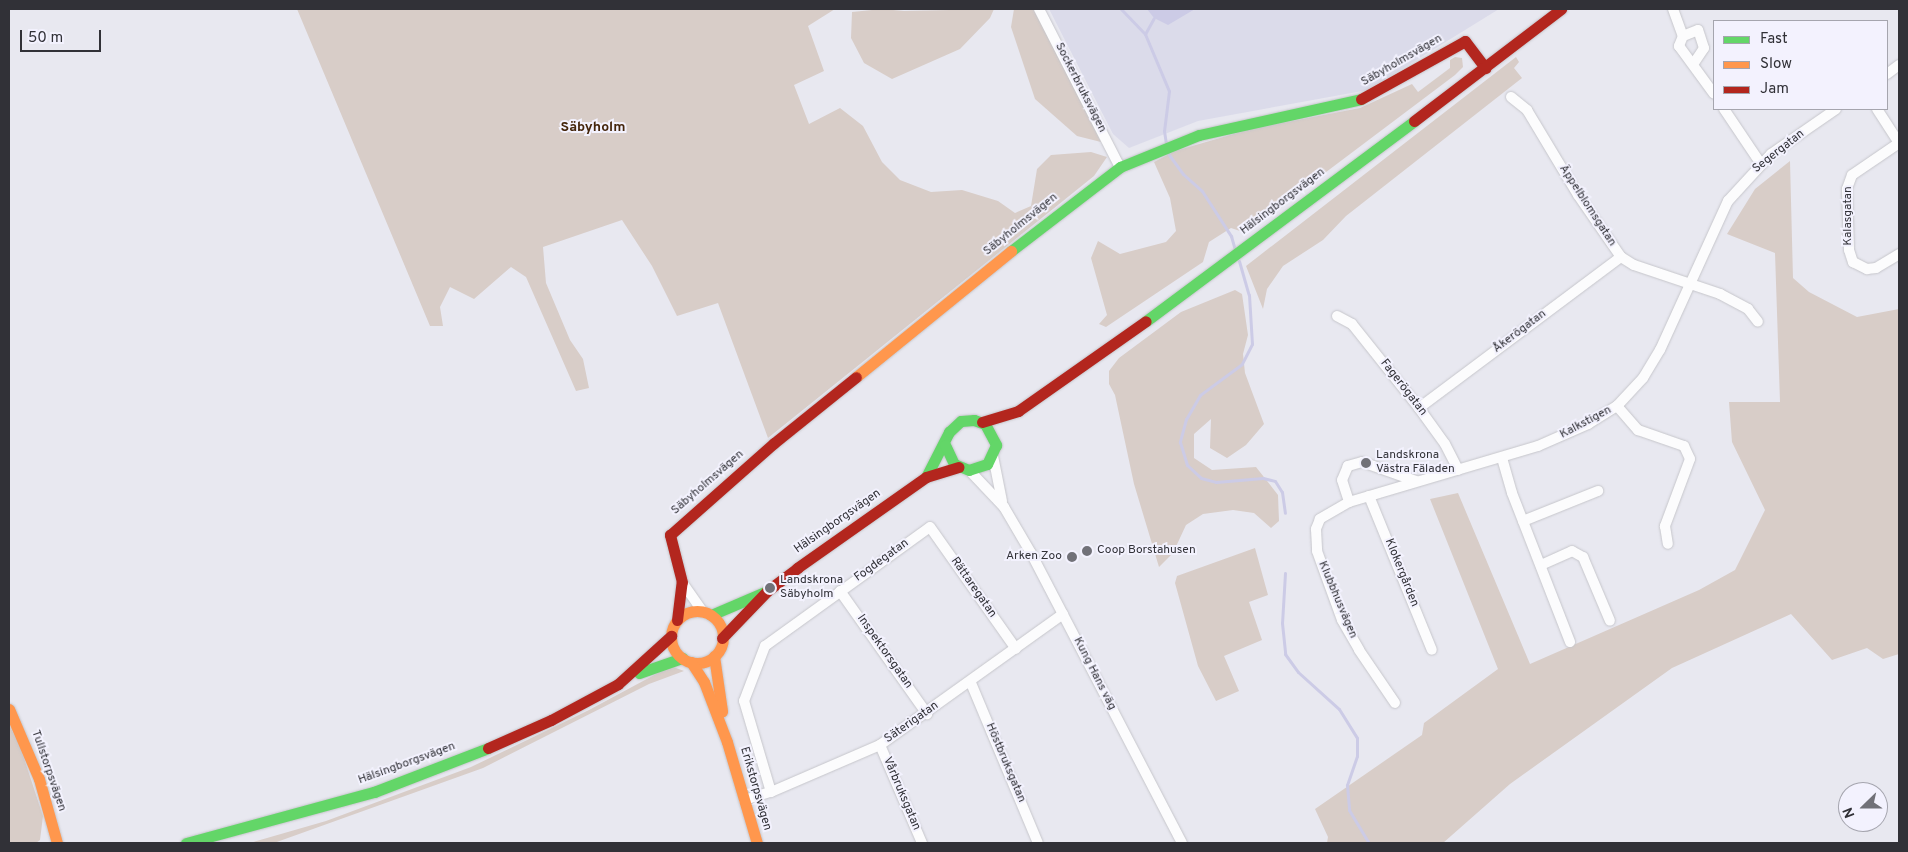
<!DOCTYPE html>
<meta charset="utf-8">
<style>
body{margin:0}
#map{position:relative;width:1908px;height:852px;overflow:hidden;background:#e8e8f0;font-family:Overpass,sans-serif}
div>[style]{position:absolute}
.built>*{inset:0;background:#dbdbea}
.green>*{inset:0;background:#d8cdc8}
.water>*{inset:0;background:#cccbe6}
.stream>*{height:3px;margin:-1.5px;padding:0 1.5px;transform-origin:1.5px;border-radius:1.5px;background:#cccbe6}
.roads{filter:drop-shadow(0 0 1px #c6c6cb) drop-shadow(0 0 1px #c6c6cb)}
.street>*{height:10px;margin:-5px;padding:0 5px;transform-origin:5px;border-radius:5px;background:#fcfcfd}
.fast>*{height:11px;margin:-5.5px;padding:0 5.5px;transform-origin:5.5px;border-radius:5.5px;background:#63d668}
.slow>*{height:11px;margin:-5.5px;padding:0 5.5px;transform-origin:5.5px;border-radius:5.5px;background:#ff974d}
.slow>.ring{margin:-5.5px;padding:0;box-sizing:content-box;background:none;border:11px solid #ff974d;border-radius:50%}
.jam>*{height:11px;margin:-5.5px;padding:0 5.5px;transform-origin:5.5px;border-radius:5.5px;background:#b3261e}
.dots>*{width:14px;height:14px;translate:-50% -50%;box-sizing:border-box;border:2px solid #f3f2fe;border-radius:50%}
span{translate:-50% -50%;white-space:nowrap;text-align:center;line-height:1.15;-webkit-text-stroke:4px #f3f2fe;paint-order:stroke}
.street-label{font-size:12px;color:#313137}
.poi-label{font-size:12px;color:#313137}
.left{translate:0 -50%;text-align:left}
.right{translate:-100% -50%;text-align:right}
.neighbourhood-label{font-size:14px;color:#44250b;font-weight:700}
.frame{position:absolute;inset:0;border:10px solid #313137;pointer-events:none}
.legend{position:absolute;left:1713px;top:20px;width:175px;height:90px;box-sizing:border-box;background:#f3f2fe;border:1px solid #a5a5ae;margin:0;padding:6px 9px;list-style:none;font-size:15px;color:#313137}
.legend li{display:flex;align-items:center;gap:10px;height:25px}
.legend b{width:25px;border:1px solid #a5a5ae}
.north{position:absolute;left:1838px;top:782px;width:50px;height:50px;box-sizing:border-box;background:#f3f2fe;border:1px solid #a5a5ae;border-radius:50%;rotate:248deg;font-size:14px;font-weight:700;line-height:20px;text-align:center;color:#313137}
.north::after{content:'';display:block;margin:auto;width:18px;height:22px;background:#717178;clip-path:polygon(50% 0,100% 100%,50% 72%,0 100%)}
.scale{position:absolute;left:20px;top:30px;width:81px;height:22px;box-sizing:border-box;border:2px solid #313137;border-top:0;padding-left:6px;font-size:15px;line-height:18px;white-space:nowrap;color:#313137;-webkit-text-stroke:4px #f3f2fe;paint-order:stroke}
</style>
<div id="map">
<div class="built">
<i style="clip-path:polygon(1049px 9px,1499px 9px,1368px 90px,1198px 121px,1129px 148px,1113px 134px)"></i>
</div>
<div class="green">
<i style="clip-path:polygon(297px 9px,835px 9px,808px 26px,824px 71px,794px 85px,809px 124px,840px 108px,863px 126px,882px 162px,900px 180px,931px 192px,962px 190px,998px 201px,1015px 213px,1031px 206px,1037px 169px,1051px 155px,1091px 152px,1107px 157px,1094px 176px,768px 438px,718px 303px,677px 316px,652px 266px,622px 220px,543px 247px,546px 283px,570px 340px,583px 359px,589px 388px,576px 391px,526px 277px,511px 267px,474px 299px,450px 287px,440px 307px,443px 326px,430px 326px)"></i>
<i style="clip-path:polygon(882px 9px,904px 11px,994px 9px,990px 18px,960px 49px,892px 79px,864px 63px,851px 38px,852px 12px)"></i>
<i style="clip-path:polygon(1014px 9px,1035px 9px,1101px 142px,1077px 136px,1035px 99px,1011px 27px)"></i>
<i style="clip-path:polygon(1455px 57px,1462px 58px,1463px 67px,1455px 75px,1261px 221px,1256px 221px,1243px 232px,1231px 228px,1209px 242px,1203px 262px,1106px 327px,1099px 324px,1107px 315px,1091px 258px,1098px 241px,1120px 254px,1166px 242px,1176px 231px,1170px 198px,1154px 162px,1175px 151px,1251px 129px,1360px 108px,1412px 84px,1418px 92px,1450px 68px,1450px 60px)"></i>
<i style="clip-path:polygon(1516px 57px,1519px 62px,1514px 68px,1522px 78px,1346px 216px,1323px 240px,1283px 266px,1267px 289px,1263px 309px,1246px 266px)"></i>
<i style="clip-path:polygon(1790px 161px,1793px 278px,1809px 292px,1857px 317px,1899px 309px,1899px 654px,1883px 659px,1867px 648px,1832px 660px,1791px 614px,1672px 668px,1510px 784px,1443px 843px,1327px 843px,1328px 837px,1315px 809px,1422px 735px,1424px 723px,1498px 669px,1430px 499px,1458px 493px,1530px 664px,1699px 590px,1735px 570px,1765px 510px,1732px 442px,1729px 402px,1780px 402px,1775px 253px,1727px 234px,1755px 189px)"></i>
<i style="clip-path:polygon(1235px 290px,1242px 294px,1248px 335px,1243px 354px,1245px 373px,1264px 424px,1246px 445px,1227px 458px,1210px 448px,1211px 419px,1194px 434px,1194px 458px,1212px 470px,1256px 467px,1278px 495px,1279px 521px,1271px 528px,1254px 513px,1233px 510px,1203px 514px,1186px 525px,1173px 553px,1159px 567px,1134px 484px,1115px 395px,1109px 384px,1109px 371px,1119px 358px,1181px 312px)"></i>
<i style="clip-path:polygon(1255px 548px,1268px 595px,1249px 602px,1262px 640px,1224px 656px,1239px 691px,1216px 701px,1198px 666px,1175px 583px,1177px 576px)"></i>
<i style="clip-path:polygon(671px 666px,684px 671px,649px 684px,483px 768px,274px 843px,250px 843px,326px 821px,471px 767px,589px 710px)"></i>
<i style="clip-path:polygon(9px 725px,20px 746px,43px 816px,40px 840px,36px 843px,9px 843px)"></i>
</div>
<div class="water">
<i style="clip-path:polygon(1147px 9px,1195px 9px,1168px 25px,1154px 18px)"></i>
</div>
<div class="stream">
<i style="left:1121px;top:9px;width:35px;rotate:46deg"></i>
<i style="left:1145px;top:34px;width:62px;rotate:67.2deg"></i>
<i style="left:1169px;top:91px;width:40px;rotate:97.1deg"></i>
<i style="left:1164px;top:131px;width:12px;rotate:81deg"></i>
<i style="left:1145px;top:34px;width:18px;rotate:-61deg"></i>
<i style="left:1167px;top:152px;width:27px;rotate:54deg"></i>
<i style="left:1183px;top:174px;width:25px;rotate:42deg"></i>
<i style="left:1202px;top:191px;width:54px;rotate:57.2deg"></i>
<i style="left:1231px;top:236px;width:15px;rotate:74deg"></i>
<i style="left:1239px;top:261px;width:35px;rotate:74deg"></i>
<i style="left:1249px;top:295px;width:49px;rotate:86.5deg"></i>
<i style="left:1252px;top:344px;width:22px;rotate:117deg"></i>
<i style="left:1242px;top:364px;width:52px;rotate:143.6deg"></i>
<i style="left:1200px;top:395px;width:28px;rotate:120deg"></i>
<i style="left:1186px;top:419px;width:24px;rotate:105deg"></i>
<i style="left:1180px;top:442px;width:24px;rotate:73deg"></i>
<i style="left:1187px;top:465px;width:19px;rotate:43deg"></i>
<i style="left:1201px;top:478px;width:16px;rotate:15deg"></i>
<i style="left:1216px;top:482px;width:47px;rotate:-4.9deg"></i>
<i style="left:1263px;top:478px;width:12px;rotate:14deg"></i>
<i style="left:1275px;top:481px;width:13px;rotate:58deg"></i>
<i style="left:1282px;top:492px;width:21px;rotate:82deg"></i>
<i style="left:1285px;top:573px;width:50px;rotate:93.4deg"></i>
<i style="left:1282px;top:623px;width:31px;rotate:84deg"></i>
<i style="left:1285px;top:654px;width:22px;rotate:54deg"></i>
<i style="left:1298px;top:672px;width:55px;rotate:42.1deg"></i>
<i style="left:1339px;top:709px;width:34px;rotate:58deg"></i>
<i style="left:1357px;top:738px;width:18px;rotate:90deg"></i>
<i style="left:1357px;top:756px;width:31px;rotate:109deg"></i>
<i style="left:1347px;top:785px;width:25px;rotate:85deg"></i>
<i style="left:1349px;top:810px;width:39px;rotate:59deg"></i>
</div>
<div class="roads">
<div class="street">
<i style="left:1039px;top:9px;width:178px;rotate:62.9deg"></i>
<i style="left:1673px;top:9px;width:29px;rotate:70deg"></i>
<i style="left:1694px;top:63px;width:18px;rotate:-56deg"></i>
<i style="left:1704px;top:48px;width:19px;rotate:-108deg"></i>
<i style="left:1698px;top:30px;width:16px;rotate:158deg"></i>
<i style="left:1683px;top:36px;width:11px;rotate:112deg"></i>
<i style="left:1679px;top:46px;width:59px;rotate:53.9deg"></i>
<i style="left:1887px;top:74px;width:15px;rotate:-37deg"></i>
<i style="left:1511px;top:97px;width:21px;rotate:39deg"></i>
<i style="left:1527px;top:110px;width:99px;rotate:59deg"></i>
<i style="left:1578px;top:195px;width:75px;rotate:55.3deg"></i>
<i style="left:1621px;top:257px;width:15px;rotate:32deg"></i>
<i style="left:1634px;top:265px;width:91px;rotate:18.6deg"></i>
<i style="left:1720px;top:294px;width:32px;rotate:28deg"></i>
<i style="left:1748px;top:309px;width:16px;rotate:52deg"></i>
<i style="left:1724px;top:109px;width:66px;rotate:56.1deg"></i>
<i style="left:1877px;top:109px;width:40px;rotate:57.1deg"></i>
<i style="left:1899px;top:143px;width:57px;rotate:145.8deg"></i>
<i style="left:1852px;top:175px;width:15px;rotate:110deg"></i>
<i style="left:1847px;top:189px;width:61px;rotate:88.1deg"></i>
<i style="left:1849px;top:250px;width:13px;rotate:72deg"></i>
<i style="left:1853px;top:262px;width:16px;rotate:27deg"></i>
<i style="left:1867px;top:269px;width:9px;rotate:-6deg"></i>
<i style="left:1876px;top:268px;width:27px;rotate:-31deg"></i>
<i style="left:1337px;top:316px;width:17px;rotate:28deg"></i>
<i style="left:1352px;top:324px;width:107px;rotate:51.4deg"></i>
<i style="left:1419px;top:408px;width:44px;rotate:54.2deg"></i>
<i style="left:1445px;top:444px;width:29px;rotate:63deg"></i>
<i style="left:1617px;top:406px;width:32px;rotate:49deg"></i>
<i style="left:1638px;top:430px;width:49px;rotate:19.2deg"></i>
<i style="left:1684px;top:446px;width:14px;rotate:65deg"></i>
<i style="left:1690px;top:459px;width:72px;rotate:110.5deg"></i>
<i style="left:1665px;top:526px;width:18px;rotate:81deg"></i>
<i style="left:1419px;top:408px;width:252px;rotate:-36.8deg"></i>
<i style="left:993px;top:456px;width:46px;rotate:78.7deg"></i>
<i style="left:1502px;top:458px;width:36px;rotate:74deg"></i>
<i style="left:1512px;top:493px;width:160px;rotate:68.7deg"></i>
<i style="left:969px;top:470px;width:51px;rotate:46.6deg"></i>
<i style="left:1004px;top:507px;width:53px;rotate:59.6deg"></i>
<i style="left:1031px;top:553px;width:327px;rotate:62.5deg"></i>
<i style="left:1416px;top:481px;width:57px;rotate:-160.6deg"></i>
<i style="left:1362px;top:462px;width:15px;rotate:164deg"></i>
<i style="left:1348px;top:466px;width:15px;rotate:113deg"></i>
<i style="left:1342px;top:480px;width:23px;rotate:72deg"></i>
<i style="left:1349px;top:502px;width:197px;rotate:-16.5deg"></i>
<i style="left:1538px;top:446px;width:55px;rotate:-23.7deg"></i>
<i style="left:1588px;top:424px;width:34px;rotate:-32deg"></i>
<i style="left:1617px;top:406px;width:38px;rotate:-47deg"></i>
<i style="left:1643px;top:378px;width:33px;rotate:-59deg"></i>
<i style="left:1660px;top:350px;width:164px;rotate:-65.5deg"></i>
<i style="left:1728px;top:201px;width:64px;rotate:-47.5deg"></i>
<i style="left:1771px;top:154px;width:79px;rotate:-34.7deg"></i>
<i style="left:1369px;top:496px;width:166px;rotate:67.8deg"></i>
<i style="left:1349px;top:502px;width:34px;rotate:150deg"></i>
<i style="left:1320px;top:519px;width:11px;rotate:112deg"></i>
<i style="left:1316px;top:529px;width:22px;rotate:87deg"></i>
<i style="left:1317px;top:551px;width:73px;rotate:70.1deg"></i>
<i style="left:1342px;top:620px;width:34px;rotate:60deg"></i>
<i style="left:1359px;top:650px;width:64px;rotate:55.8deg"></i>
<i style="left:1523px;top:521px;width:81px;rotate:-21.8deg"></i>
<i style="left:1541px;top:565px;width:34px;rotate:-24deg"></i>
<i style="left:1572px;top:551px;width:13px;rotate:29deg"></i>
<i style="left:1583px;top:557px;width:69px;rotate:67.1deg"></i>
<i style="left:682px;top:582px;width:37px;rotate:55deg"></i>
<i style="left:840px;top:591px;width:151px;rotate:54.7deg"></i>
<i style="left:971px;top:683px;width:173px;rotate:67.3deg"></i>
<i style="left:880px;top:745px;width:107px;rotate:66.8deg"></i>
<i style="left:771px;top:792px;width:95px;rotate:-106.5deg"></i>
<i style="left:744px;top:701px;width:59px;rotate:-69.1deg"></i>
<i style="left:765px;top:646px;width:203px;rotate:-35.8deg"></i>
<i style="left:930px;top:527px;width:149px;rotate:54.8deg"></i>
<i style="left:744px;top:800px;width:28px;rotate:-17deg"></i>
<i style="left:771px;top:792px;width:119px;rotate:-23.3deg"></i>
<i style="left:880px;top:745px;width:225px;rotate:-35.6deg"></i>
</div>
<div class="fast">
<i style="left:1011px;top:251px;width:138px;rotate:-37.6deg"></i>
<i style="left:1120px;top:167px;width:85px;rotate:-22.1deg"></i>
<i style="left:1199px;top:135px;width:166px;rotate:-12.5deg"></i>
<i style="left:1146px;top:321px;width:334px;rotate:-36.7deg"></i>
<i style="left:926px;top:477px;width:51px;rotate:-62.9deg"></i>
<i style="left:949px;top:432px;width:16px;rotate:-43deg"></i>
<i style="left:961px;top:421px;width:13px;rotate:-4deg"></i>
<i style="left:974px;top:420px;width:12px;rotate:20deg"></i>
<i style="left:985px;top:424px;width:24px;rotate:62deg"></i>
<i style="left:996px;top:445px;width:21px;rotate:115deg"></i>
<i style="left:987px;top:464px;width:19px;rotate:162deg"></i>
<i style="left:969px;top:470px;width:16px;rotate:-158deg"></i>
<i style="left:954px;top:464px;width:21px;rotate:-115deg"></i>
<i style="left:711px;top:615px;width:59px;rotate:-23.1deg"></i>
<i style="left:639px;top:673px;width:46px;rotate:-19.2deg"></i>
<i style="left:186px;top:843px;width:195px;rotate:-15.2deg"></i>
<i style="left:374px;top:792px;width:122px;rotate:-21.1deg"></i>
</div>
<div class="slow">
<i style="left:856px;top:377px;width:200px;rotate:-39.1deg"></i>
<i class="ring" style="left:671px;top:611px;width:41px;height:41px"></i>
<i style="left:714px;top:656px;width:56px;rotate:81.7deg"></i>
<i style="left:691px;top:662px;width:24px;rotate:57deg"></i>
<i style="left:704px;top:682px;width:64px;rotate:69deg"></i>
<i style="left:727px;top:742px;width:105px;rotate:73.5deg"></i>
<i style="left:9px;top:709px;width:76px;rotate:66.8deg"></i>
<i style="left:39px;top:779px;width:66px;rotate:74.3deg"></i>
</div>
<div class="jam">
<i style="left:1361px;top:99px;width:119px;rotate:-29.1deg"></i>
<i style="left:1465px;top:41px;width:34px;rotate:53deg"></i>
<i style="left:1414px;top:121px;width:185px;rotate:-37.3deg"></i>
<i style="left:982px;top:422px;width:38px;rotate:-17deg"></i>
<i style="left:1018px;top:411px;width:156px;rotate:-35.1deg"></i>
<i style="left:677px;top:620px;width:38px;rotate:-83deg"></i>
<i style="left:682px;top:582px;width:49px;rotate:-104.3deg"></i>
<i style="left:670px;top:535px;width:139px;rotate:-41.5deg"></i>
<i style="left:774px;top:443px;width:105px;rotate:-38.8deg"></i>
<i style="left:722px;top:638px;width:65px;rotate:-46.2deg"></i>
<i style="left:767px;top:591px;width:38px;rotate:-37deg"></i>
<i style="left:797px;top:568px;width:158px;rotate:-35.2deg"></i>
<i style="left:926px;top:477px;width:34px;rotate:-17deg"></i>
<i style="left:488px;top:748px;width:69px;rotate:-24deg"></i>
<i style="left:551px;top:720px;width:76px;rotate:-28.2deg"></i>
<i style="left:618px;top:684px;width:72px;rotate:-42.2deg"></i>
</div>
</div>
<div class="dots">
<i style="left:1366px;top:463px;background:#717178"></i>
<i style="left:1087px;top:551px;background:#717178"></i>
<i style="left:1072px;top:557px;background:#717178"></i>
<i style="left:770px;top:588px;background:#717178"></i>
</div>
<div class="street-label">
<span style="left:1402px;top:61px;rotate:-30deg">Säbyholmsvägen</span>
<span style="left:1080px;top:88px;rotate:63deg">Sockerbruksvägen</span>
<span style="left:1779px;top:152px;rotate:-38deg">Segergatan</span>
<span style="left:1283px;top:202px;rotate:-37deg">Hälsingborgsvägen</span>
<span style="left:1587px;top:206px;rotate:57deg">Äppelblomsgatan</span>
<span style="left:1849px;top:216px;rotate:-90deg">Kalasgatan</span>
<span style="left:1021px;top:225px;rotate:-39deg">Säbyholmsvägen</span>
<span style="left:1520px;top:332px;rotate:-37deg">Åkerögatan</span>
<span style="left:1403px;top:388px;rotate:52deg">Fagerögatan</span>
<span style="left:1586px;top:423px;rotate:-28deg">Kalkstigen</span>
<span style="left:708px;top:483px;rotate:-41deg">Säbyholmsvägen</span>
<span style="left:838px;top:522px;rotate:-35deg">Hälsingborgsvägen</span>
<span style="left:882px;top:561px;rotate:-36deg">Fogdegatan</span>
<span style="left:1401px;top:573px;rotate:68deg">Klokergården</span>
<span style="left:973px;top:588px;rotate:55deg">Rättaregatan</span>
<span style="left:1337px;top:600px;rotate:67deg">Klubbhusvägen</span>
<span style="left:884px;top:652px;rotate:55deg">Inspektorsgatan</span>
<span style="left:1094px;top:674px;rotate:63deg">Kung Hans väg</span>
<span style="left:912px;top:723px;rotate:-35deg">Säterigatan</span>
<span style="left:1005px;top:763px;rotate:67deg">Höstbruksgatan</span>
<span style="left:407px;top:764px;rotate:-20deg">Hälsingborgsvägen</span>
<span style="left:48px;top:771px;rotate:71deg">Tullstorpsvägen</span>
<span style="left:755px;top:789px;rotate:74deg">Erikstorpsvägen</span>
<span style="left:901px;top:794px;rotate:67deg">Vårbruksgatan</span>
</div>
<div class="poi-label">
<span class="left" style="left:1376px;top:463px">Landskrona<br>Västra Fäladen</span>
<span class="left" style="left:1097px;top:551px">Coop Borstahusen</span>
<span class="right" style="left:1062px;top:557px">Arken Zoo</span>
<span class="left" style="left:780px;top:588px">Landskrona<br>Säbyholm</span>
</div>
<div class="neighbourhood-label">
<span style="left:593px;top:128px">Säbyholm</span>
</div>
<div class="frame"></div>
<ul class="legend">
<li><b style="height:6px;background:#63d668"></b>Fast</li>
<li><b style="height:6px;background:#ff974d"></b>Slow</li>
<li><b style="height:6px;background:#b3261e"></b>Jam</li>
</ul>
<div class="north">N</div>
<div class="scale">50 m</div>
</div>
